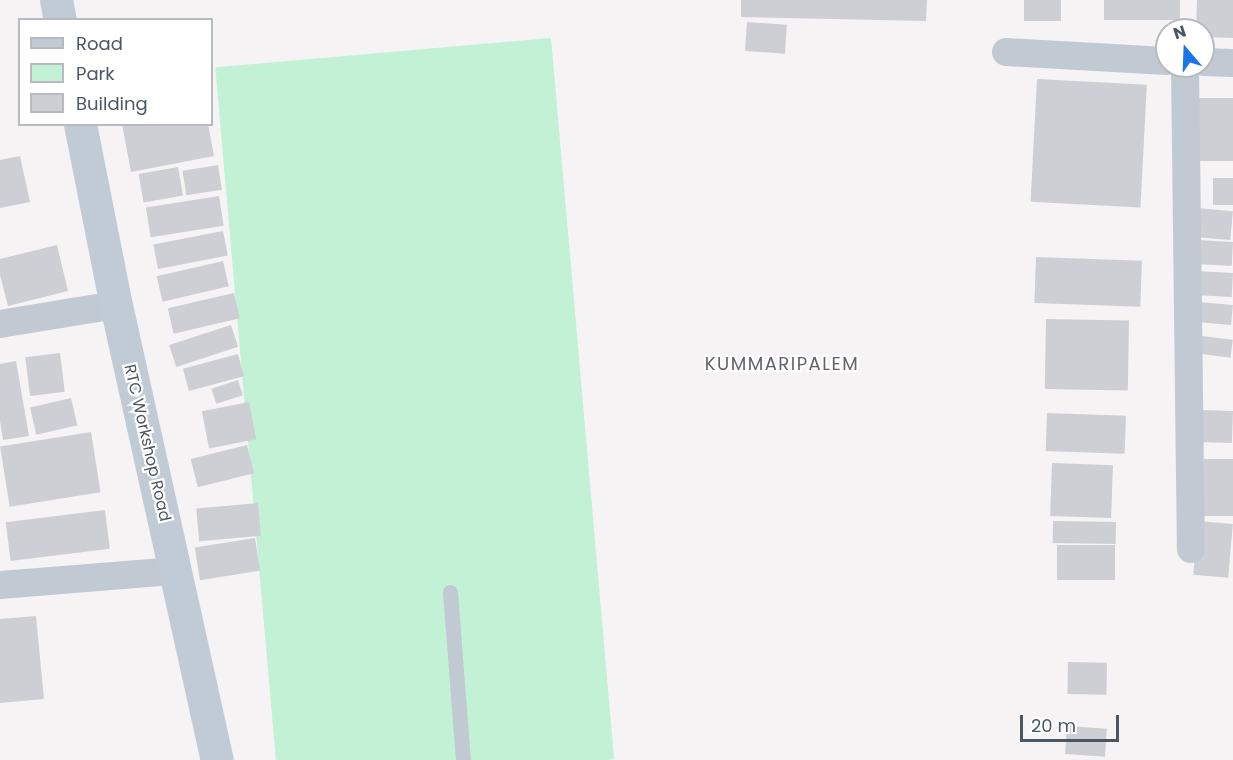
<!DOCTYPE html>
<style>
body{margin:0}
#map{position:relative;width:1233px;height:760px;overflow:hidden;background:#f5f3f3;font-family:Poppins,sans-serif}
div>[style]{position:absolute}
.green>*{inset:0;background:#c3f1d5;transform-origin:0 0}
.building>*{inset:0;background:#cdcfd5;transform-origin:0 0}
.lane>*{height:15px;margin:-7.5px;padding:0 7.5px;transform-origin:7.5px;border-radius:7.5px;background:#c1cad2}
.street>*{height:28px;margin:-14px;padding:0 14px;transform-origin:14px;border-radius:14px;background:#c1cad2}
.secondary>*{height:33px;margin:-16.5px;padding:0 16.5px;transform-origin:16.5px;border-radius:16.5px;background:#c1cbd6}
span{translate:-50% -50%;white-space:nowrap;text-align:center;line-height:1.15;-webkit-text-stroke:4.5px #fff;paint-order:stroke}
.street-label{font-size:16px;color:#4a5661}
.neighbourhood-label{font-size:18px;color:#5f6368;letter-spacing:1.5px}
.legend{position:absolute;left:18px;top:18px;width:195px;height:108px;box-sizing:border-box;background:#fff;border:2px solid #b7bbc0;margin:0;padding:8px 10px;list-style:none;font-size:18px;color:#4a5661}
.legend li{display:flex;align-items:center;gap:12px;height:30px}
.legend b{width:30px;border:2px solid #b7bbc0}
.north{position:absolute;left:1155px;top:18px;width:60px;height:60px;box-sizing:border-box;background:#fff;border:2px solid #b7bbc0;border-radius:50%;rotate:341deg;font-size:16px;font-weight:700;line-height:24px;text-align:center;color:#4a5661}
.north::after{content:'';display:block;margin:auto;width:21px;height:27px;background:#1a73e8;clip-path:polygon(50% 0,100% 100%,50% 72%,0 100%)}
.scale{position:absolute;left:1020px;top:715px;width:99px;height:27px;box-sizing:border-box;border:3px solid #4a5661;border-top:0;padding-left:8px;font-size:18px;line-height:21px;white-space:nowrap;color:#4a5661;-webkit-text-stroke:4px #fff;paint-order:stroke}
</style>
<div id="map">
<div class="green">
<i style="left:551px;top:38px;width:724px;height:337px;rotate:85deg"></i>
</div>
<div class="building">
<i style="clip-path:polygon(741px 0,927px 0,926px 21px,741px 17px)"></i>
<i style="left:1024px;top:0;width:37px;height:21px"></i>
<i style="left:1104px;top:0;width:76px;height:20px"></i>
<i style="clip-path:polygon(1197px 0,1233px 0,1233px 38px,1203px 37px,1203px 30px,1196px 30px)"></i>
<i style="left:747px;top:22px;width:40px;height:29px;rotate:4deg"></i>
<i style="left:1037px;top:79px;width:110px;height:123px;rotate:3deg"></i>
<i style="left:1233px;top:98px;width:63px;height:40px;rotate:90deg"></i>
<i style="clip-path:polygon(122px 124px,208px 124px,214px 156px,131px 172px)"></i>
<i style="clip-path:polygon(20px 156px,30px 202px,0 208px,0 160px)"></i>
<i style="left:218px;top:165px;width:25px;height:36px;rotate:81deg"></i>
<i style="left:178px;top:167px;width:29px;height:40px;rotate:80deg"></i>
<i style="left:1213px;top:178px;width:20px;height:27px"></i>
<i style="left:219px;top:196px;width:30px;height:74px;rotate:81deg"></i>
<i style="left:1197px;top:208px;width:36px;height:29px;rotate:5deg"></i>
<i style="left:223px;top:231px;width:25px;height:71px;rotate:79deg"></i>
<i style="left:1196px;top:240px;width:37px;height:24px;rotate:3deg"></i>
<i style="clip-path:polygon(57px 245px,68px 291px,8px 306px,0 275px,0 259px)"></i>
<i style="left:1036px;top:257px;width:106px;height:46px;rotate:2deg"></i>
<i style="left:223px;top:261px;width:26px;height:68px;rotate:77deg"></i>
<i style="left:1196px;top:271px;width:37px;height:24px;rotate:3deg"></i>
<i style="left:234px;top:293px;width:26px;height:68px;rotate:77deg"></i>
<i style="left:1199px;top:302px;width:34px;height:20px;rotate:5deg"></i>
<i style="left:1046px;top:319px;width:83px;height:70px;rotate:1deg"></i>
<i style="left:231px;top:325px;width:23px;height:65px;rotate:72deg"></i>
<i style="left:1202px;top:336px;width:31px;height:18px;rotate:7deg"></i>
<i style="left:60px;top:353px;width:39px;height:35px;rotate:83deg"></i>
<i style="left:238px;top:354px;width:23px;height:57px;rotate:75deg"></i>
<i style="clip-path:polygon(16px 361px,29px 436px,3px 440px,0 421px,0 364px)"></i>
<i style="left:238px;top:380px;width:16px;height:28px;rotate:72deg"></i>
<i style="left:71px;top:398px;width:28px;height:42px;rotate:77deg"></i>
<i style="left:249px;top:402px;width:38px;height:48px;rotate:79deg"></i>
<i style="left:1201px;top:410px;width:32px;height:32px;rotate:2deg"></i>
<i style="left:1047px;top:413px;width:79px;height:38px;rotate:2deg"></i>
<i style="left:91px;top:432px;width:61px;height:92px;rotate:81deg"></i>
<i style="left:247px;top:445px;width:29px;height:58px;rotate:76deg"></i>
<i style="left:1204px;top:459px;width:29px;height:57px"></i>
<i style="left:1052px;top:463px;width:61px;height:53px;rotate:2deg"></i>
<i style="left:258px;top:503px;width:33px;height:62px;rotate:85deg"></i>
<i style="left:105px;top:510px;width:39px;height:100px;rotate:83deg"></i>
<i style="left:1053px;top:521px;width:63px;height:22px;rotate:1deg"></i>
<i style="left:1198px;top:521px;width:35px;height:54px;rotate:5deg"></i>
<i style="left:255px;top:538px;width:33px;height:61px;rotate:81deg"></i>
<i style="left:1057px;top:545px;width:58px;height:35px"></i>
<i style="clip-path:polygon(36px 616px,44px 699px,0 703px,0 619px)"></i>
<i style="left:1068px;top:662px;width:39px;height:32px;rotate:1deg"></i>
<i style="left:1067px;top:726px;width:40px;height:28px;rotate:4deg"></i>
</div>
<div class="lane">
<i style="left:450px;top:592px;width:169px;rotate:85.6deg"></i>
</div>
<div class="street">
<i style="left:1006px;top:52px;width:161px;rotate:3.2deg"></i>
<i style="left:1203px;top:62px;width:30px;rotate:2deg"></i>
<i style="left:1185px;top:66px;width:483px;rotate:89.3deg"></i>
<i style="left:0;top:324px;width:118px;rotate:-9.3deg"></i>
<i style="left:0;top:585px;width:176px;rotate:-4.6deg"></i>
</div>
<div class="secondary">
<i style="left:56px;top:0;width:20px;rotate:79deg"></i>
<i style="left:80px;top:124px;width:185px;rotate:78.8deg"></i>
<i style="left:116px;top:305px;width:466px;rotate:77.5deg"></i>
</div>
<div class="street-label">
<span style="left:147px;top:443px;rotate:77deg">RTC Workshop Road</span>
</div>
<div class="neighbourhood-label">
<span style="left:782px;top:364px">KUMMARIPALEM</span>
</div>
<ul class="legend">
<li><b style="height:8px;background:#c1cbd6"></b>Road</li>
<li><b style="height:16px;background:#c3f1d5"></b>Park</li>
<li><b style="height:16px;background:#cdcfd5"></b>Building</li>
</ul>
<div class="north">N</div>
<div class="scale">20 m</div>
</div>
